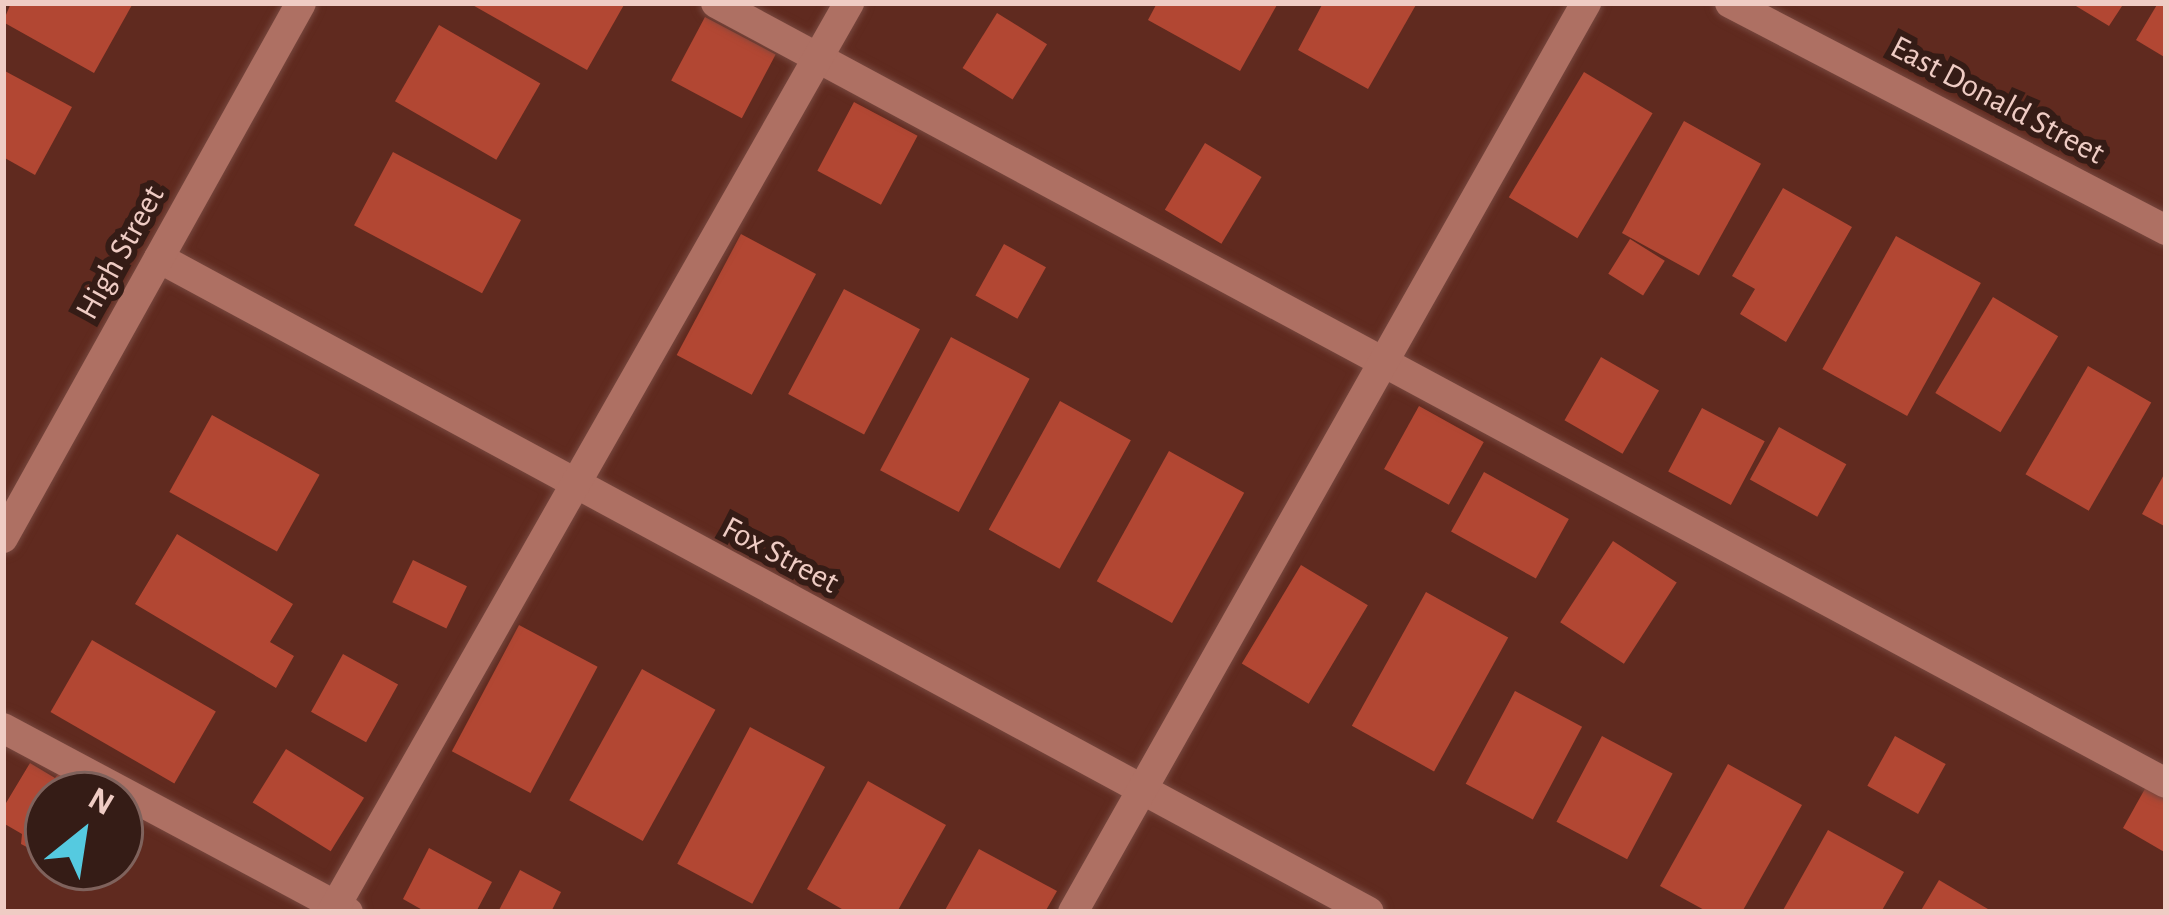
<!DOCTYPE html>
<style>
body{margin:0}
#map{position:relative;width:2169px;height:915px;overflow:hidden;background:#602a1f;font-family:"Alegreya Sans",sans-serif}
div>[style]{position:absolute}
.building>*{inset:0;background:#b24733;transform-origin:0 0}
.roads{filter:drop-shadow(0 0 3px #77483f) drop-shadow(0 0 3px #77483f)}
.minor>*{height:30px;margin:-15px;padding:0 15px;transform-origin:15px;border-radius:15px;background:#ae7063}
span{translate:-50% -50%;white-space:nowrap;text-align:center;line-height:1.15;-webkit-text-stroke:12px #351c16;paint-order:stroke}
.street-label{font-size:33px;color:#efccc4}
.frame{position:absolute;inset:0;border:6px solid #efccc4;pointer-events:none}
.north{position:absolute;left:24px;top:771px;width:120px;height:120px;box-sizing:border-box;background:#351c16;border:3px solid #7f625c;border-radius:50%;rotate:30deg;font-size:33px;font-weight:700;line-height:48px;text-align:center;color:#efccc4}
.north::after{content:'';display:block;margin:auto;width:42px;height:54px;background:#55cae0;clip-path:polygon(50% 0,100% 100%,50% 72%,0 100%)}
</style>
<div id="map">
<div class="building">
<i style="clip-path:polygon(11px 3px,128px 3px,132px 5px,94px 73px,3px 22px)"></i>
<i style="clip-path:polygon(469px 3px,625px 3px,587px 70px)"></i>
<i style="clip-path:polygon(1157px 3px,1278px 3px,1240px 71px,1148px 20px)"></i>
<i style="clip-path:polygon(1323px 3px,1417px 3px,1368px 89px,1298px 50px)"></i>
<i style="clip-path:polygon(2071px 3px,2124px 3px,2109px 26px)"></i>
<i style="clip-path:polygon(2158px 3px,2166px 3px,2166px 58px,2136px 40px)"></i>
<i style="left:997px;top:13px;width:59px;height:65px;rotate:32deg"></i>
<i style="left:705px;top:17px;width:80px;height:72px;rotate:28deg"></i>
<i style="left:439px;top:25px;width:117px;height:88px;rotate:30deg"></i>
<i style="clip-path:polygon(3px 70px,72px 107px,35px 175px,3px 157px)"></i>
<i style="left:1584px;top:72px;width:80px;height:146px;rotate:31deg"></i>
<i style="left:854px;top:102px;width:72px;height:78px;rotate:28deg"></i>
<i style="left:1684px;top:121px;width:88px;height:128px;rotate:29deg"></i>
<i style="left:1205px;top:143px;width:66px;height:78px;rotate:31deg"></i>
<i style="left:393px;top:152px;width:145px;height:83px;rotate:28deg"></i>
<i style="clip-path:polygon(1783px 188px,1852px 227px,1786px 342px,1740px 314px,1755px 289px,1732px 276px)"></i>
<i style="left:741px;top:234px;width:85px;height:137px;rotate:28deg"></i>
<i style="left:1896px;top:236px;width:97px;height:152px;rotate:29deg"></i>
<i style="left:1630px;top:239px;width:41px;height:41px;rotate:32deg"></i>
<i style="left:1004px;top:244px;width:48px;height:59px;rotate:29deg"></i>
<i style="left:844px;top:289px;width:86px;height:119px;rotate:28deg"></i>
<i style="left:1993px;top:297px;width:76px;height:112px;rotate:31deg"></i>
<i style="left:951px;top:337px;width:89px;height:151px;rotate:28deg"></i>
<i style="left:1601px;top:357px;width:67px;height:73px;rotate:30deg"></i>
<i style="left:2088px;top:366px;width:73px;height:125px;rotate:30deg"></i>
<i style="left:1060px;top:401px;width:81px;height:147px;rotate:29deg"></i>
<i style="left:1419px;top:406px;width:74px;height:72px;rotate:29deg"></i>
<i style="left:1702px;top:408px;width:71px;height:72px;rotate:28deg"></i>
<i style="left:212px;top:415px;width:123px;height:88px;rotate:29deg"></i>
<i style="left:1779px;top:427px;width:77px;height:60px;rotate:29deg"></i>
<i style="left:1169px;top:451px;width:86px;height:149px;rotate:29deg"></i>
<i style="clip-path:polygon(2166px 471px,2166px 527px,2142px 514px)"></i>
<i style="left:1484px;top:472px;width:97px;height:68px;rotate:29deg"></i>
<i style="clip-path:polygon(177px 534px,293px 604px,270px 642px,294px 656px,276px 688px,135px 604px)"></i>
<i style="left:1613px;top:541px;width:76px;height:97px;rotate:33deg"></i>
<i style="left:413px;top:560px;width:60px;height:47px;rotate:26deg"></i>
<i style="left:1301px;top:565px;width:78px;height:115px;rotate:31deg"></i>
<i style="left:1426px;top:592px;width:94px;height:153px;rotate:29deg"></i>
<i style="left:519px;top:625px;width:89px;height:143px;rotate:28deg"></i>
<i style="left:92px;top:640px;width:143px;height:83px;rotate:30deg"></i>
<i style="left:343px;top:654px;width:63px;height:66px;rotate:29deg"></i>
<i style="left:642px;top:669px;width:84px;height:150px;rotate:29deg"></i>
<i style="left:1515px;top:691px;width:76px;height:105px;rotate:28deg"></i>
<i style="left:750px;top:727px;width:85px;height:155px;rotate:28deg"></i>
<i style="left:1602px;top:736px;width:80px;height:97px;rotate:28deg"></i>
<i style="left:1895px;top:736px;width:58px;height:57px;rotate:29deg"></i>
<i style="left:286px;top:749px;width:92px;height:63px;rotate:32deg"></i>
<i style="clip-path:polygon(30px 763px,55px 778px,65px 766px,119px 795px,48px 795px,48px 858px,21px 844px,22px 834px,3px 823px,3px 808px)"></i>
<i style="clip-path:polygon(1728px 764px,1802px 805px,1742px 912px,1708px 912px,1660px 886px)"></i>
<i style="clip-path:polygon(868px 781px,946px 825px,897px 912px,847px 912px,807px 889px)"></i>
<i style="clip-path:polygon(2146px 787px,2166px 799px,2166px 853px,2123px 828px)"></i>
<i style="clip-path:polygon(120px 795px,140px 806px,120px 844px)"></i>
<i style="clip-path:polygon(1828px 830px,1904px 872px,1881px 912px,1782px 912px)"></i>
<i style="clip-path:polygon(429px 848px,492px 882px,476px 912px,426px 912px,403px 899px)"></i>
<i style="clip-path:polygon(979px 849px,1057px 891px,1045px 912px,944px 912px)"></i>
<i style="clip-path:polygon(65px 867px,108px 867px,99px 885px)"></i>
<i style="clip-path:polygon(520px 870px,561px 892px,551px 912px,498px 912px)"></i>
<i style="clip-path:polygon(1939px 880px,1993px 912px,1920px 912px)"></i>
</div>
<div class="roads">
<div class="minor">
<i style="left:716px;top:3px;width:1646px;rotate:28.28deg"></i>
<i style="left:1730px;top:3px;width:492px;rotate:27.5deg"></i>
<i style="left:159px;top:258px;width:1375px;rotate:28.39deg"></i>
<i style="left:3px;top:538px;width:612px;rotate:-60.88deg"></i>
<i style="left:3px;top:728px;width:391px;rotate:28.1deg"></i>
<i style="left:332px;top:912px;width:1046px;rotate:-60.37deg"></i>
<i style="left:1073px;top:912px;width:1044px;rotate:-60.56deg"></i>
</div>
</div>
<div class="street-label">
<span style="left:1997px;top:101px;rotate:28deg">East Donald Street</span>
<span style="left:121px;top:253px;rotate:-61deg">High Street</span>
<span style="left:780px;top:556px;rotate:28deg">Fox Street</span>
</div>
<div class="frame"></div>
<div class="north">N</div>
</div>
